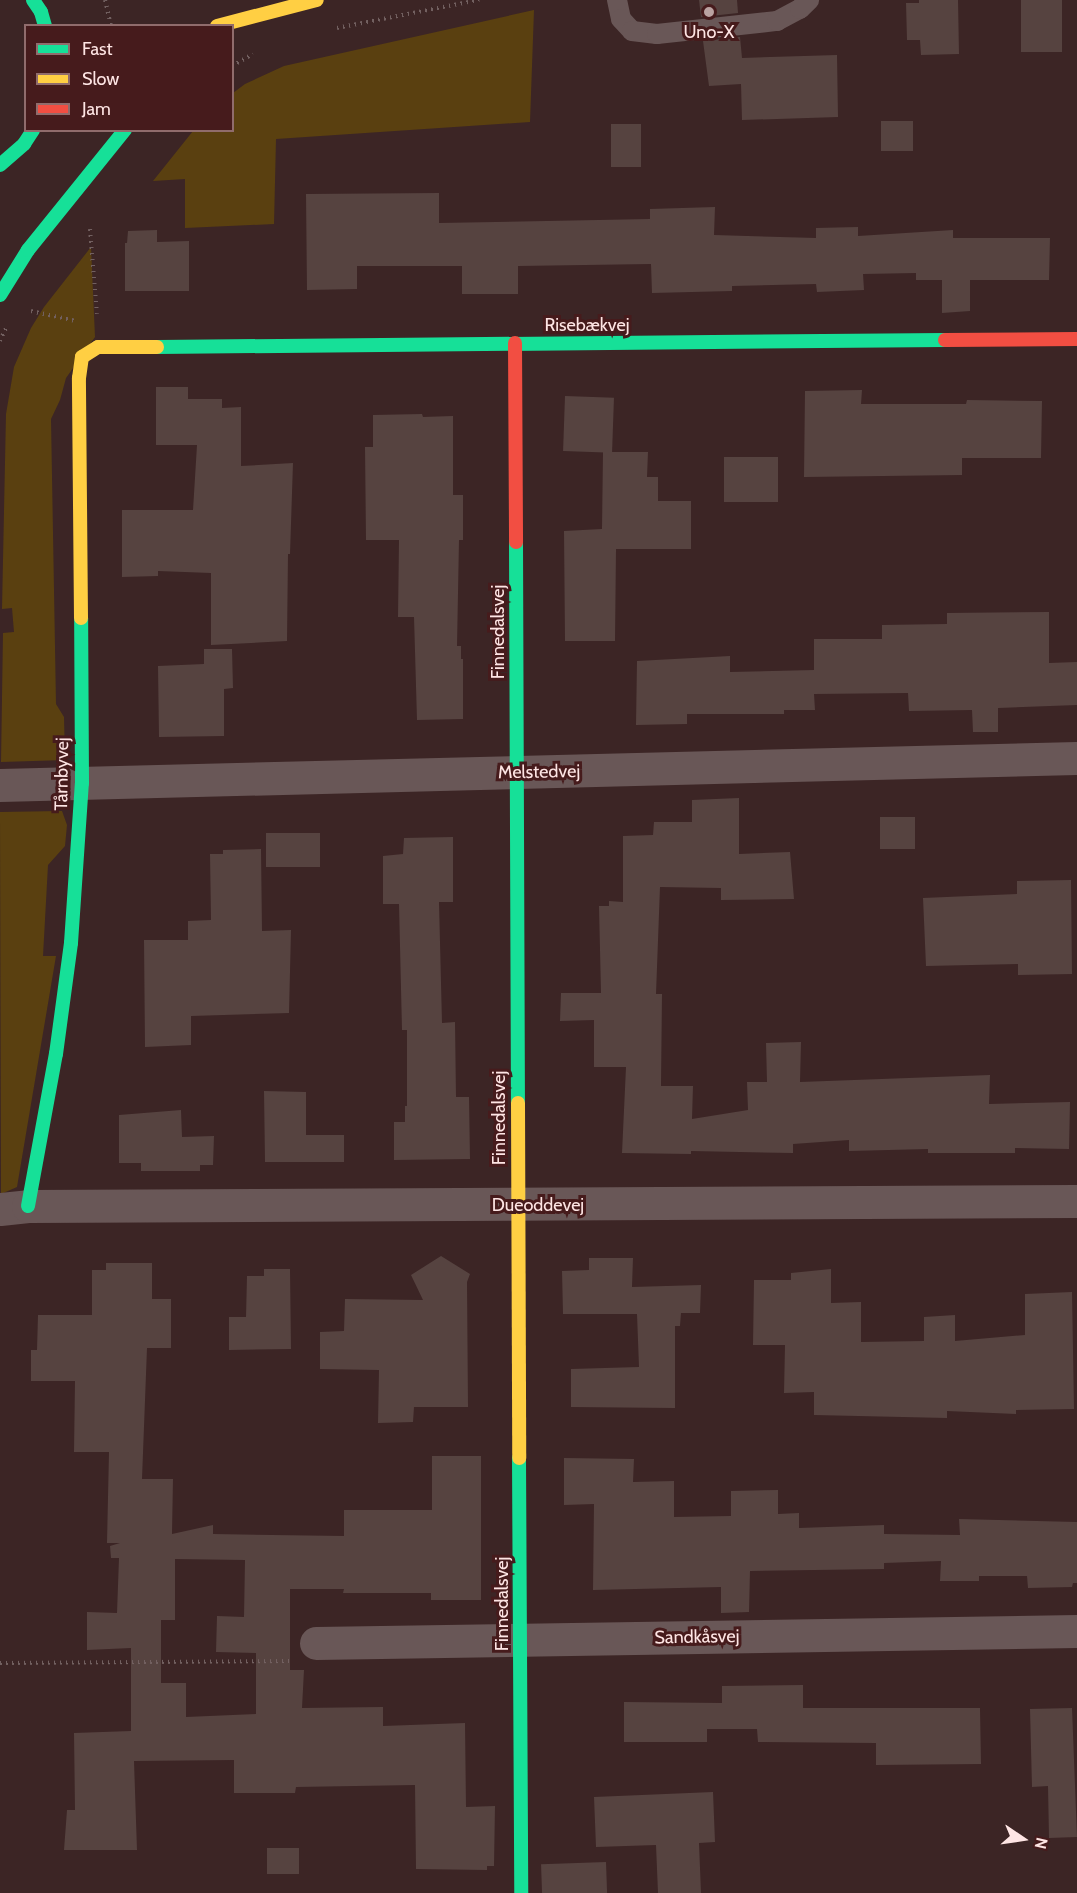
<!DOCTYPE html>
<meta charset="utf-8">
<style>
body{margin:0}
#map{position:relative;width:1077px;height:1893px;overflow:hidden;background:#3c2525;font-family:Cabin,sans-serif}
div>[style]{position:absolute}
.green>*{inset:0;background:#5a4010}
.building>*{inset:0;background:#564340;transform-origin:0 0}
.path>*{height:4px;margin-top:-2px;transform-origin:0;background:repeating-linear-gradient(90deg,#726060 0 1.5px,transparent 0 6px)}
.lane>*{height:20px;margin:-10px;padding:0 10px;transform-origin:10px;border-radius:10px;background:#695757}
.street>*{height:33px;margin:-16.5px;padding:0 16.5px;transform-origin:16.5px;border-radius:16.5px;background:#695757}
.fast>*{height:14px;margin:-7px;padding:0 7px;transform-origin:7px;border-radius:7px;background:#16e098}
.slow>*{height:14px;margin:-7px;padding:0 7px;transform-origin:7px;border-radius:7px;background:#ffcf43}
.jam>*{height:14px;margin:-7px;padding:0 7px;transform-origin:7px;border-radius:7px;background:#f24e42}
.dots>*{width:16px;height:16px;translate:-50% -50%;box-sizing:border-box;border:3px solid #461b1c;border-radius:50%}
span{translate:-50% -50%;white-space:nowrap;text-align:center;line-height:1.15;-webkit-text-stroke:6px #461b1c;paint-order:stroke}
.poi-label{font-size:18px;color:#fee5e4}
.street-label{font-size:18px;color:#fee5e4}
.legend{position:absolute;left:24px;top:24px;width:210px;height:108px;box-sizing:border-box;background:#461b1c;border:2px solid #906c6c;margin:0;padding:8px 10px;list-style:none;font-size:18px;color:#fee5e4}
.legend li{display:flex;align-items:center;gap:12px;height:30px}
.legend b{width:30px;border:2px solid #906c6c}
.north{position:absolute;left:993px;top:1809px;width:60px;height:60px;-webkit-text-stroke:4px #461b1c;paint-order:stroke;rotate:103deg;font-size:16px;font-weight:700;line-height:24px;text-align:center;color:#fee5e4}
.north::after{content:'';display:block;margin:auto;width:21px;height:27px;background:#fee5e4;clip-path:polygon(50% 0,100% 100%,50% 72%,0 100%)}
</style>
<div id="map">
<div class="green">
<i style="clip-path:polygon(534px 10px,530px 122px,276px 139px,274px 224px,185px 228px,185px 179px,153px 181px,193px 131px,232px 130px,233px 93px,245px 84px,284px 66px)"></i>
<i style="clip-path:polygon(91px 247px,95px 337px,66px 378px,60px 400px,51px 419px,56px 704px,64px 717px,65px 760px,1px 762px,3px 633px,14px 632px,12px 608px,2px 609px,6px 414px,14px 367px,31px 328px,44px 307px)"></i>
<i style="clip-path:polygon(62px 811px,67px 825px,65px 846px,48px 865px,43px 956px,56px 956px,17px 1187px,1px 1194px,0 812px)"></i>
</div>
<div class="building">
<i style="clip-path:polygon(699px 0,737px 0,738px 13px,701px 17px)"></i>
<i style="clip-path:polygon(919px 0,958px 0,959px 54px,921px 55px,920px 40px,907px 40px,906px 3px,919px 3px)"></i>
<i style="left:1021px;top:0;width:41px;height:52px"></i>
<i style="clip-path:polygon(740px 37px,742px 58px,837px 55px,838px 117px,742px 120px,741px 84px,709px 86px,703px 41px)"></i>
<i style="left:881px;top:121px;width:32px;height:30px"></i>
<i style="left:641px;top:124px;width:43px;height:30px;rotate:90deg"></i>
<i style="clip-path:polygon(439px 193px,439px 223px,650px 219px,650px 209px,715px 207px,714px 235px,816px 238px,816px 228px,858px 227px,858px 236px,953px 230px,953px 238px,1050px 238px,1049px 280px,970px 280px,970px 311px,942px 313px,942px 280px,916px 280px,916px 273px,863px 274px,864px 290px,817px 292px,816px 284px,732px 286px,732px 291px,652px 293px,651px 264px,518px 266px,518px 294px,462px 294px,462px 266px,357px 266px,357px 289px,307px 290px,306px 194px)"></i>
<i style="clip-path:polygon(157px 230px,157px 242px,189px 241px,189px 291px,125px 291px,125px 243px,127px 243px,128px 231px)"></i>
<i style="clip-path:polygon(156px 387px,188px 387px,188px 399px,222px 399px,222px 408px,241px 407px,241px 466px,293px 463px,290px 554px,288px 554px,287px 641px,211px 645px,211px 573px,158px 571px,158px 576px,122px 577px,122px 510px,193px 510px,197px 445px,156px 445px)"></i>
<i style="clip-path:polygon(862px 390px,861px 404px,966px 404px,967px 400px,1042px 401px,1041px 458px,962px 458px,962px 475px,804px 477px,805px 391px)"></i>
<i style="left:565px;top:396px;width:49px;height:55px;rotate:2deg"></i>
<i style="clip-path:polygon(422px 414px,423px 417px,453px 416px,453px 495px,463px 495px,463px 540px,459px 540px,457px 646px,461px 646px,461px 659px,463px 659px,463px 719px,417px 720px,414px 617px,398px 617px,399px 540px,366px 540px,365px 447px,373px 447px,373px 415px)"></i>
<i style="clip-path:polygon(603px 452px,648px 452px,647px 477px,658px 477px,658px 501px,691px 501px,691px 549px,616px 549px,615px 641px,565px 641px,564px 531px,602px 529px)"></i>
<i style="left:778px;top:457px;width:45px;height:54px;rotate:90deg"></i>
<i style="clip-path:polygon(1049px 612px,1049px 663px,1077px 662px,1077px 705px,998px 708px,998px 732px,973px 732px,972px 710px,909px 711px,908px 693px,814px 694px,815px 710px,784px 710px,784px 714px,687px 714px,687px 724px,636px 725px,637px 661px,730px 656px,730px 672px,814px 670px,814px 685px,814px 639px,882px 639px,882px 625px,947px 624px,947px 613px)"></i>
<i style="clip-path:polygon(204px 649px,232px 649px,233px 688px,224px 689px,224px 736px,159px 737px,158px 666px,204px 664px)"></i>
<i style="clip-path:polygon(739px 798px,739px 854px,790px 852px,794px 899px,721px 900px,721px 888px,660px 887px,656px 994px,662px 994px,661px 1086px,693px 1086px,692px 1119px,748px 1110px,747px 1082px,767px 1082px,766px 1043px,801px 1042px,800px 1082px,990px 1075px,989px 1104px,1070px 1102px,1069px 1149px,1015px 1148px,1015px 1153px,928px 1153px,928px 1149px,849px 1151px,849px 1140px,793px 1144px,793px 1153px,691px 1151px,691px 1154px,622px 1153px,626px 1067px,594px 1067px,594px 1020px,560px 1021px,561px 993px,601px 993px,599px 906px,609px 906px,609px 901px,623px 902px,623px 836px,653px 835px,654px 822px,692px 822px,692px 800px)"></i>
<i style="left:915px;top:817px;width:32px;height:35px;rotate:90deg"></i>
<i style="left:320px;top:833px;width:34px;height:54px;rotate:90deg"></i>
<i style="clip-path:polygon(453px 837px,453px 902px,439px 902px,442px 1023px,455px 1022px,456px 1097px,469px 1097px,470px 1159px,394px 1160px,394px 1122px,405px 1122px,405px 1106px,407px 1106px,407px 1030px,402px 1030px,399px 904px,383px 904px,383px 856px,403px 854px,404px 838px)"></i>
<i style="clip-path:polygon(261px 849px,262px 931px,291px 930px,289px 1013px,191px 1016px,191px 1045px,145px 1047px,144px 940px,188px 940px,188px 921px,211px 920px,210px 854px,223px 854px,223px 850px)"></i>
<i style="clip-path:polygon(1071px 880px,1072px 974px,1018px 975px,1018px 964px,926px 966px,923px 898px,1017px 894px,1017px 881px)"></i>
<i style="clip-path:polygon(264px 1091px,306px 1092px,306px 1135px,344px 1135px,344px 1162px,265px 1162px)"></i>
<i style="clip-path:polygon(181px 1110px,182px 1137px,214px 1136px,213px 1165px,200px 1165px,200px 1171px,141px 1171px,141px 1163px,119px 1163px,119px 1115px)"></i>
<i style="clip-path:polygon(441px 1256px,470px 1274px,467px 1282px,468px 1407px,414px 1407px,413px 1422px,378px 1423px,379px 1370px,320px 1369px,320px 1332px,344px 1331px,345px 1299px,423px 1300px,411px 1275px)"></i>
<i style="clip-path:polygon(589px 1258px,633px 1258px,632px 1287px,701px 1285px,700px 1313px,681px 1313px,680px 1326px,675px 1326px,675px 1408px,571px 1407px,571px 1369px,639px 1367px,637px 1314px,563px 1314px,562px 1271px,589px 1270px)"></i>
<i style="clip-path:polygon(evenodd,106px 1263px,152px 1263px,152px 1299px,171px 1299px,171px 1348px,147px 1348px,142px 1479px,173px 1479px,172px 1534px,213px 1525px,213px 1534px,344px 1536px,344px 1510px,432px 1510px,432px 1456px,481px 1456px,481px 1600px,431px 1600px,431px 1593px,343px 1593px,344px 1589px,290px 1589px,290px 1670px,304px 1670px,302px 1708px,383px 1707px,383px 1726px,465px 1723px,466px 1807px,495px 1806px,494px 1866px,487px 1866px,487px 1870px,416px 1869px,415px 1785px,296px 1787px,295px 1793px,234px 1793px,234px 1760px,134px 1761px,137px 1850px,64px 1850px,67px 1810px,75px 1810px,74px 1733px,131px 1731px,131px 1648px,87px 1650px,87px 1612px,117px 1613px,119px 1558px,111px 1558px,110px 1546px,120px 1543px,107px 1543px,109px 1452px,74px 1452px,75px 1381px,31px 1381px,31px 1350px,37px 1350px,38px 1315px,92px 1315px,92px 1270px,106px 1270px,106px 1263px,175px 1559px,245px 1560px,244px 1617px,217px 1616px,216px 1652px,256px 1653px,256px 1714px,186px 1717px,186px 1683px,161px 1683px,161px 1620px,175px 1620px,175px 1559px)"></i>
<i style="clip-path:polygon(264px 1269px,290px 1269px,291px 1349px,229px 1350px,229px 1317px,246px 1317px,247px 1276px,264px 1276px)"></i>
<i style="clip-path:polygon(831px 1269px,831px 1303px,861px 1302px,861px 1342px,924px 1341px,924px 1317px,955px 1315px,955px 1341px,1025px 1335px,1025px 1294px,1072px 1292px,1074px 1409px,1016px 1410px,1016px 1414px,947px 1411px,947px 1418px,814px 1415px,814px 1392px,784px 1393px,785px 1345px,753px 1345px,754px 1280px,791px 1280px,791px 1273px)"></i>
<i style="clip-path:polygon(564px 1458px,634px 1459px,633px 1482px,674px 1481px,674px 1517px,731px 1516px,731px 1491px,778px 1490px,778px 1514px,799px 1513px,799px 1528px,884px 1525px,884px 1534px,960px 1535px,959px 1519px,1077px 1522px,1077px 1583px,1073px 1583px,1072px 1587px,1028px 1588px,1027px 1576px,979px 1576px,979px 1581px,940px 1581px,941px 1561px,884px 1563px,884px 1569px,750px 1571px,749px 1612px,721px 1613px,721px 1587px,593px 1590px,594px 1504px,564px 1505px)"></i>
<i style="clip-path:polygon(803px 1685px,803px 1708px,980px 1708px,981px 1764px,876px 1765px,876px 1743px,758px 1742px,757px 1729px,707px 1729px,707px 1742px,624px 1742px,624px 1702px,722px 1703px,722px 1686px)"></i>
<i style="clip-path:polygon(1072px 1708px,1077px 1837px,1049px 1838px,1048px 1786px,1032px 1787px,1030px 1709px)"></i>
<i style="clip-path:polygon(713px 1792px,715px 1842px,699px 1843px,701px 1893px,658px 1893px,656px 1845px,596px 1847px,594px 1797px)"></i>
<i style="left:267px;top:1848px;width:32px;height:26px"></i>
<i style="left:606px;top:1862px;width:31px;height:65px;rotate:88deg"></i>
</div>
<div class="path">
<i style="left:105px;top:0;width:27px;rotate:77deg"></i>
<i style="left:337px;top:28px;width:145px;rotate:-11.2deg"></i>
<i style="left:232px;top:66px;width:24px;rotate:-30deg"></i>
<i style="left:90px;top:229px;width:85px;rotate:85.3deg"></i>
<i style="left:31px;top:311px;width:46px;rotate:12.5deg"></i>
<i style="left:0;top:341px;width:14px;rotate:-65deg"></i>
<i style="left:0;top:1663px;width:289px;rotate:-0.4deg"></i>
</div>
<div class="lane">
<i style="left:617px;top:0;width:19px;rotate:78deg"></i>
<i style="left:621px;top:19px;width:16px;rotate:47deg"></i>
<i style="left:632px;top:31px;width:25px;rotate:7deg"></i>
<i style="left:657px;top:34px;width:121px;rotate:-6.2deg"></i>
<i style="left:777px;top:21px;width:26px;rotate:-28deg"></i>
<i style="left:800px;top:9px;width:13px;rotate:-45deg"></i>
</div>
<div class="street">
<i style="left:0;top:785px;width:1077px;rotate:-1.44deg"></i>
<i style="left:0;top:1209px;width:28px;rotate:-6deg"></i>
<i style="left:28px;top:1206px;width:1049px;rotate:-0.27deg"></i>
<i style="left:316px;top:1643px;width:761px;rotate:-0.9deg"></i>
</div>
<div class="fast">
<i style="left:33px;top:0;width:14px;rotate:56deg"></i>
<i style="left:41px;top:12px;width:15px;rotate:74deg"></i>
<i style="left:0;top:165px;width:32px;rotate:-41deg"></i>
<i style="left:24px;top:144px;width:17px;rotate:-57deg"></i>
<i style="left:0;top:295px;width:53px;rotate:-58.1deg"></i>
<i style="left:28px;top:250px;width:154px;rotate:-51.1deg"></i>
<i style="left:157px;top:347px;width:788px;rotate:-0.51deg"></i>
<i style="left:516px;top:542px;width:561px;rotate:89.8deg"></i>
<i style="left:28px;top:1206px;width:155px;rotate:-79.6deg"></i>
<i style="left:56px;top:1054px;width:112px;rotate:-82.3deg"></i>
<i style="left:71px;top:943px;width:160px;rotate:-86.1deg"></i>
<i style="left:82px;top:783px;width:165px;rotate:-90.3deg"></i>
<i style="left:519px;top:1458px;width:435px;rotate:89.7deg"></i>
</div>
<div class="slow">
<i style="left:217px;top:26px;width:103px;rotate:-14.6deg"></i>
<i style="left:81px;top:618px;width:240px;rotate:-90.5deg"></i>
<i style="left:79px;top:378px;width:21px;rotate:-82deg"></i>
<i style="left:82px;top:357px;width:19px;rotate:-32deg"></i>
<i style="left:98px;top:347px;width:59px"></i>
<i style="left:518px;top:1103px;width:355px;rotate:89.8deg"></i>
</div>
<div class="jam">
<i style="left:945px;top:340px;width:132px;rotate:-0.4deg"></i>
<i style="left:515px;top:343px;width:199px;rotate:89.7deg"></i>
</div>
<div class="dots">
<i style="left:709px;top:12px;background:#baa2a1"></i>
</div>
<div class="poi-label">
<span style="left:709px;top:32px">Uno-X</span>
</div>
<div class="street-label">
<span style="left:587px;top:325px">Risebækvej</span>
<span style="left:498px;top:632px;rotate:-90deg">Finnedalsvej</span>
<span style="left:539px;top:772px;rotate:-1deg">Melstedvej</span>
<span style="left:62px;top:774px;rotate:-89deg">Tårnbyvej</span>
<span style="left:499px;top:1118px;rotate:-90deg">Finnedalsvej</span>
<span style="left:538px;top:1205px">Dueoddevej</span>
<span style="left:502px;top:1604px;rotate:-90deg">Finnedalsvej</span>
<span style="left:697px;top:1637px;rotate:-1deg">Sandkåsvej</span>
</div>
<ul class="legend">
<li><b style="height:8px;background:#16e098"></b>Fast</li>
<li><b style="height:8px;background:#ffcf43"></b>Slow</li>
<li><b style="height:8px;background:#f24e42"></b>Jam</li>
</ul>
<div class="north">N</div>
</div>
